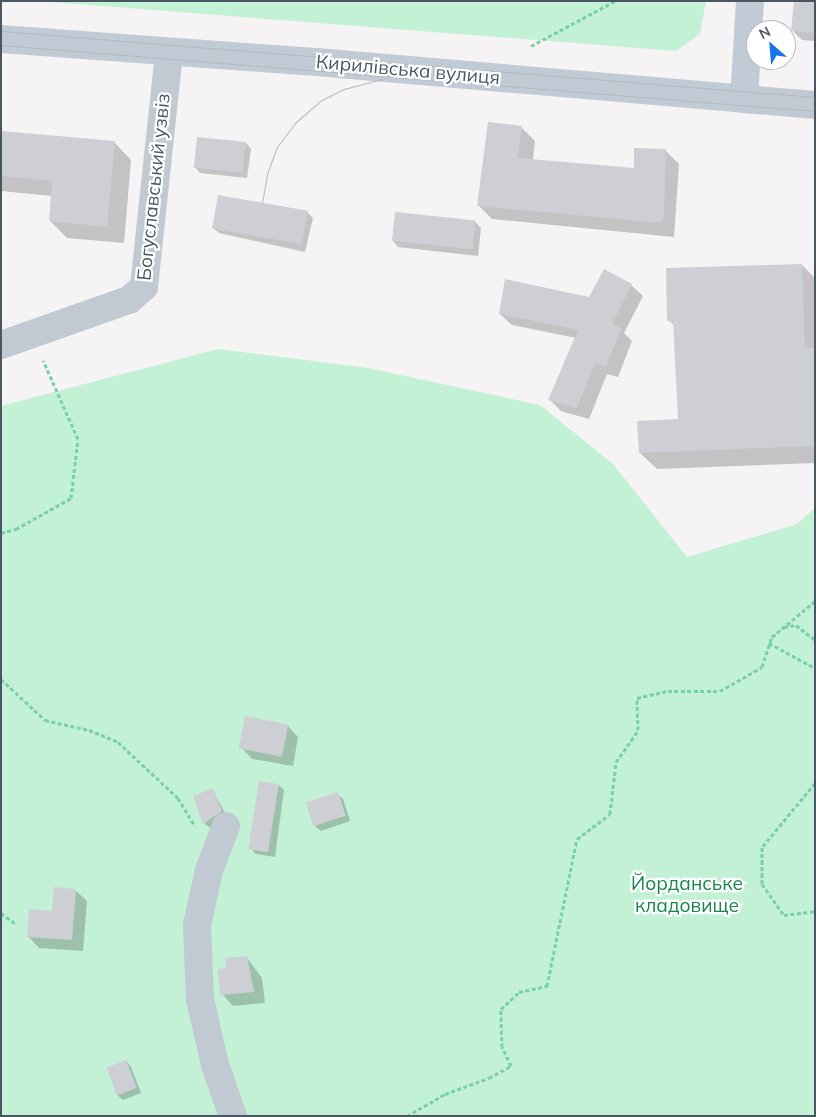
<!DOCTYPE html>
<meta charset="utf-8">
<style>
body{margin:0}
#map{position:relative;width:816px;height:1117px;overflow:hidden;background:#f5f3f3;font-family:Mulish,sans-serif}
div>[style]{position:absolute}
.green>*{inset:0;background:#c3f1d5}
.shadow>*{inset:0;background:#0003}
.building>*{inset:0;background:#cdcfd5;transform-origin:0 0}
.path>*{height:3px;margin-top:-1.5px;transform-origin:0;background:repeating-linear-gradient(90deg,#7ad0a6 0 4px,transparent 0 6.5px)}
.minor>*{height:28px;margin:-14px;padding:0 14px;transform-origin:14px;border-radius:14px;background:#c1cad2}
.tertiary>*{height:28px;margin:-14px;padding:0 14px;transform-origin:14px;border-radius:14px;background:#c1cad2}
.secondary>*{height:28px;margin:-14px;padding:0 14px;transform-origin:14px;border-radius:14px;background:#c1cbd6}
.tram>*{height:1px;margin:-0.5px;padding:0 0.5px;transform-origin:0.5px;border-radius:0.5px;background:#b5b8bd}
span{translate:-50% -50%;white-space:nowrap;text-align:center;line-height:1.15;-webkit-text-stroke:4.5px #fff;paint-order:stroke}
.street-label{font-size:19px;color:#4a5661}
.park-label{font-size:19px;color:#17864f}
.frame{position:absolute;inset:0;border:2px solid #4a5661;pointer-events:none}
.north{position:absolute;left:746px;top:20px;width:50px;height:50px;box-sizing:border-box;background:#fff;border:1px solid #b7bbc0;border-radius:50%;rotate:333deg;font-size:14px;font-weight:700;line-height:20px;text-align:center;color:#4a5661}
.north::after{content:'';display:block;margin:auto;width:18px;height:22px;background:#1a73e8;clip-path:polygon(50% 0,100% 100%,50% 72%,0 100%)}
</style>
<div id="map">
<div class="green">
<i style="clip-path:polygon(39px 1px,706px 1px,700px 34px,676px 51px)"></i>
<i style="clip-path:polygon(218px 349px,368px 368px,540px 405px,613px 464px,687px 557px,797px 524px,815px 508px,815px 1116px,1px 1116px,1px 406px)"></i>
</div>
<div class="shadow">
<i style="clip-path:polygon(815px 1px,815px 41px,802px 40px,792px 30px)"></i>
<i style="clip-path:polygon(521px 127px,535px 141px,533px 160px,635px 169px,665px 150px,679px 164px,674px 237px,492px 219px,479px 206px)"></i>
<i style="clip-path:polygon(1px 132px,115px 143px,131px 160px,124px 243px,67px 238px,50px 221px,52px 196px,1px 191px)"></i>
<i style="clip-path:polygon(246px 143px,251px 149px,247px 178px,200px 173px,195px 167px)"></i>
<i style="clip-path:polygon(307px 212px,313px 218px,305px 252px,219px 233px,213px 228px)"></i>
<i style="clip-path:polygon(475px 222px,481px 228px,478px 256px,398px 247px,393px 241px)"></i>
<i style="clip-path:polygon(802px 265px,815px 278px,815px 463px,657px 469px,640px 453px,679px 420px,675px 327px,669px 320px)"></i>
<i style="clip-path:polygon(631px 285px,643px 296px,624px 333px,632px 341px,618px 377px,607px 374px,589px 419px,561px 411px,550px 400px,576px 338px,512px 325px,500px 314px,590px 298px)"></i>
<i style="clip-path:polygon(287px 725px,298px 737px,293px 766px,252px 759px,241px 747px)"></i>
<i style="clip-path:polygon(279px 785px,284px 790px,275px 857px,256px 854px,250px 848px)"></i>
<i style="clip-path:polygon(213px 790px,227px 817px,210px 828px,204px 823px)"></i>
<i style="clip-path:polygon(337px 794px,343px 799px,350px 821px,321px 831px,315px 826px)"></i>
<i style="clip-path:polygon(75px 890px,87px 901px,83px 951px,39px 948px,28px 936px)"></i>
<i style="clip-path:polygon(247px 958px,262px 978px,265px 1003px,233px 1006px,222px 994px)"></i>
<i style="clip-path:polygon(126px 1061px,131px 1067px,141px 1093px,123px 1100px,117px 1095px,107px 1068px)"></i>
</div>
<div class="building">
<i style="clip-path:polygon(794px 1px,815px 1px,815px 33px,791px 31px)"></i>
<i style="clip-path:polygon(488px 122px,522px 126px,518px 158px,634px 168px,634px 148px,666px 149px,664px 215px,661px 223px,477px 206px)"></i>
<i style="clip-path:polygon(1px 131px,115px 141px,107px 227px,49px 221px,52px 181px,1px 176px)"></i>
<i style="left:197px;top:137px;width:49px;height:31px;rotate:6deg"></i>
<i style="left:218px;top:195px;width:91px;height:34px;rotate:10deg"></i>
<i style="left:395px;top:212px;width:81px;height:29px;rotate:6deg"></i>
<i style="clip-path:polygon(802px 264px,805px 348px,815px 348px,815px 446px,639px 453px,637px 421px,678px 419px,673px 321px,667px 321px,666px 268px)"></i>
<i style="clip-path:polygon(604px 269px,632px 284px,612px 324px,621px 328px,606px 367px,595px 363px,577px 408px,548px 400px,578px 330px,499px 314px,505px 279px,589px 297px)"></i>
<i style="left:245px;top:716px;width:44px;height:33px;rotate:11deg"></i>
<i style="left:259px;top:781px;width:20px;height:69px;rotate:9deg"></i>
<i style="clip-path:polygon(213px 788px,222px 811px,203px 824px,193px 796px)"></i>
<i style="left:338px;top:792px;width:25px;height:34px;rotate:72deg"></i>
<i style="clip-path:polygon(54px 887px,76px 889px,72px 940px,27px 937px,29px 909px,52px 911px)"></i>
<i style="clip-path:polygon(247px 956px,254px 992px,220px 995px,218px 969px,226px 968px,225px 958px)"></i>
<i style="left:126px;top:1060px;width:30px;height:21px;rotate:69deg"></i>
</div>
<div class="path">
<i style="left:531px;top:46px;width:95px;rotate:-28.2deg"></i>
<i style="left:1px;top:533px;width:16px;rotate:-15deg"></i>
<i style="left:16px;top:529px;width:63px;rotate:-29.4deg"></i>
<i style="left:71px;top:498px;width:59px;rotate:-83.2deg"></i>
<i style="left:78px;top:439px;width:86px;rotate:-113.9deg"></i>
<i style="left:784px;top:627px;width:12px;rotate:-9deg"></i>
<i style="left:796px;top:625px;width:24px;rotate:38deg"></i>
<i style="left:769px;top:643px;width:52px;rotate:28.5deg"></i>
<i style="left:1px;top:679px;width:60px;rotate:43deg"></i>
<i style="left:45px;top:720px;width:45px;rotate:12.8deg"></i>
<i style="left:89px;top:730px;width:31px;rotate:22deg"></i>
<i style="left:118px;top:742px;width:82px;rotate:43deg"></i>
<i style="left:178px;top:798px;width:33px;rotate:59deg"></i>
<i style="left:815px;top:783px;width:83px;rotate:129.6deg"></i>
<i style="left:762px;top:847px;width:37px;rotate:90deg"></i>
<i style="left:762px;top:884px;width:38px;rotate:55deg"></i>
<i style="left:784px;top:915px;width:31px;rotate:-7deg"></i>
<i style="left:1px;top:913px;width:19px;rotate:36deg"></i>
<i style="left:407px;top:1116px;width:44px;rotate:-30.1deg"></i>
<i style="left:445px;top:1094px;width:47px;rotate:-20deg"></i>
<i style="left:489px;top:1078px;width:25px;rotate:-29deg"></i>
<i style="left:511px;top:1066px;width:21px;rotate:-115deg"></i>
<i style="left:502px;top:1047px;width:38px;rotate:-92deg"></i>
<i style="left:501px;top:1009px;width:25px;rotate:-43deg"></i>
<i style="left:519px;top:992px;width:29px;rotate:-12deg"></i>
<i style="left:547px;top:986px;width:150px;rotate:-78.5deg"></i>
<i style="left:577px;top:839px;width:41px;rotate:-37.1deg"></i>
<i style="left:610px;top:814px;width:52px;rotate:-83.4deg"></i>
<i style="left:616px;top:762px;width:39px;rotate:-55deg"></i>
<i style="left:638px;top:730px;width:32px;rotate:-92deg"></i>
<i style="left:637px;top:698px;width:32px;rotate:-13deg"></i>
<i style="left:668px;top:691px;width:52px"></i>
<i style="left:720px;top:691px;width:48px;rotate:-29.7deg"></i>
<i style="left:762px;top:667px;width:32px;rotate:-72deg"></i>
<i style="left:772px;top:637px;width:56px;rotate:-39.9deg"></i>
</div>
<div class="minor">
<i style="left:1px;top:345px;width:136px;rotate:-19.4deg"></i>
<i style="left:129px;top:300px;width:20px;rotate:-41deg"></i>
<i style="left:144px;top:287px;width:236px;rotate:-83.9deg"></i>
<i style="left:226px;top:826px;width:47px;rotate:111.1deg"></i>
<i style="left:209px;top:870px;width:56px;rotate:102.3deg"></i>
<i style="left:197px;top:925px;width:74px;rotate:87.7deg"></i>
<i style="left:200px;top:999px;width:68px;rotate:77.2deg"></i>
<i style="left:215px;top:1065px;width:54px;rotate:70.6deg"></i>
</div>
<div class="tertiary">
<i style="left:744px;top:99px;width:71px;rotate:4.8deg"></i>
</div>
<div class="secondary">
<i style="left:1px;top:39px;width:339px;rotate:4.2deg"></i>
<i style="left:339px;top:64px;width:407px;rotate:4.9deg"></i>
<i style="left:744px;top:99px;width:98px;rotate:-86.5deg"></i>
</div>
<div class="tram">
<i style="left:1px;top:31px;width:817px;rotate:4.64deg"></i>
<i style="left:1px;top:45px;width:817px;rotate:4.64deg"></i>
<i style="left:262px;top:203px;width:29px;rotate:-80deg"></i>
<i style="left:267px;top:174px;width:29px;rotate:-70deg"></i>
<i style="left:277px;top:147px;width:31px;rotate:-53deg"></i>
<i style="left:296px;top:122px;width:32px;rotate:-41deg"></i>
<i style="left:320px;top:101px;width:27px;rotate:-27deg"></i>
<i style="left:344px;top:89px;width:38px;rotate:-15deg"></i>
</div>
<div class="street-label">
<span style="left:408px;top:70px;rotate:5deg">Кирилівська вулиця</span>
<span style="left:154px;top:187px;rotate:-84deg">Богуславський узвіз</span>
</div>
<div class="park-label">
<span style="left:687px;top:895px">Йорданське<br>кладовище</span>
</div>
<div class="frame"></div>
<div class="north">N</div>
</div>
